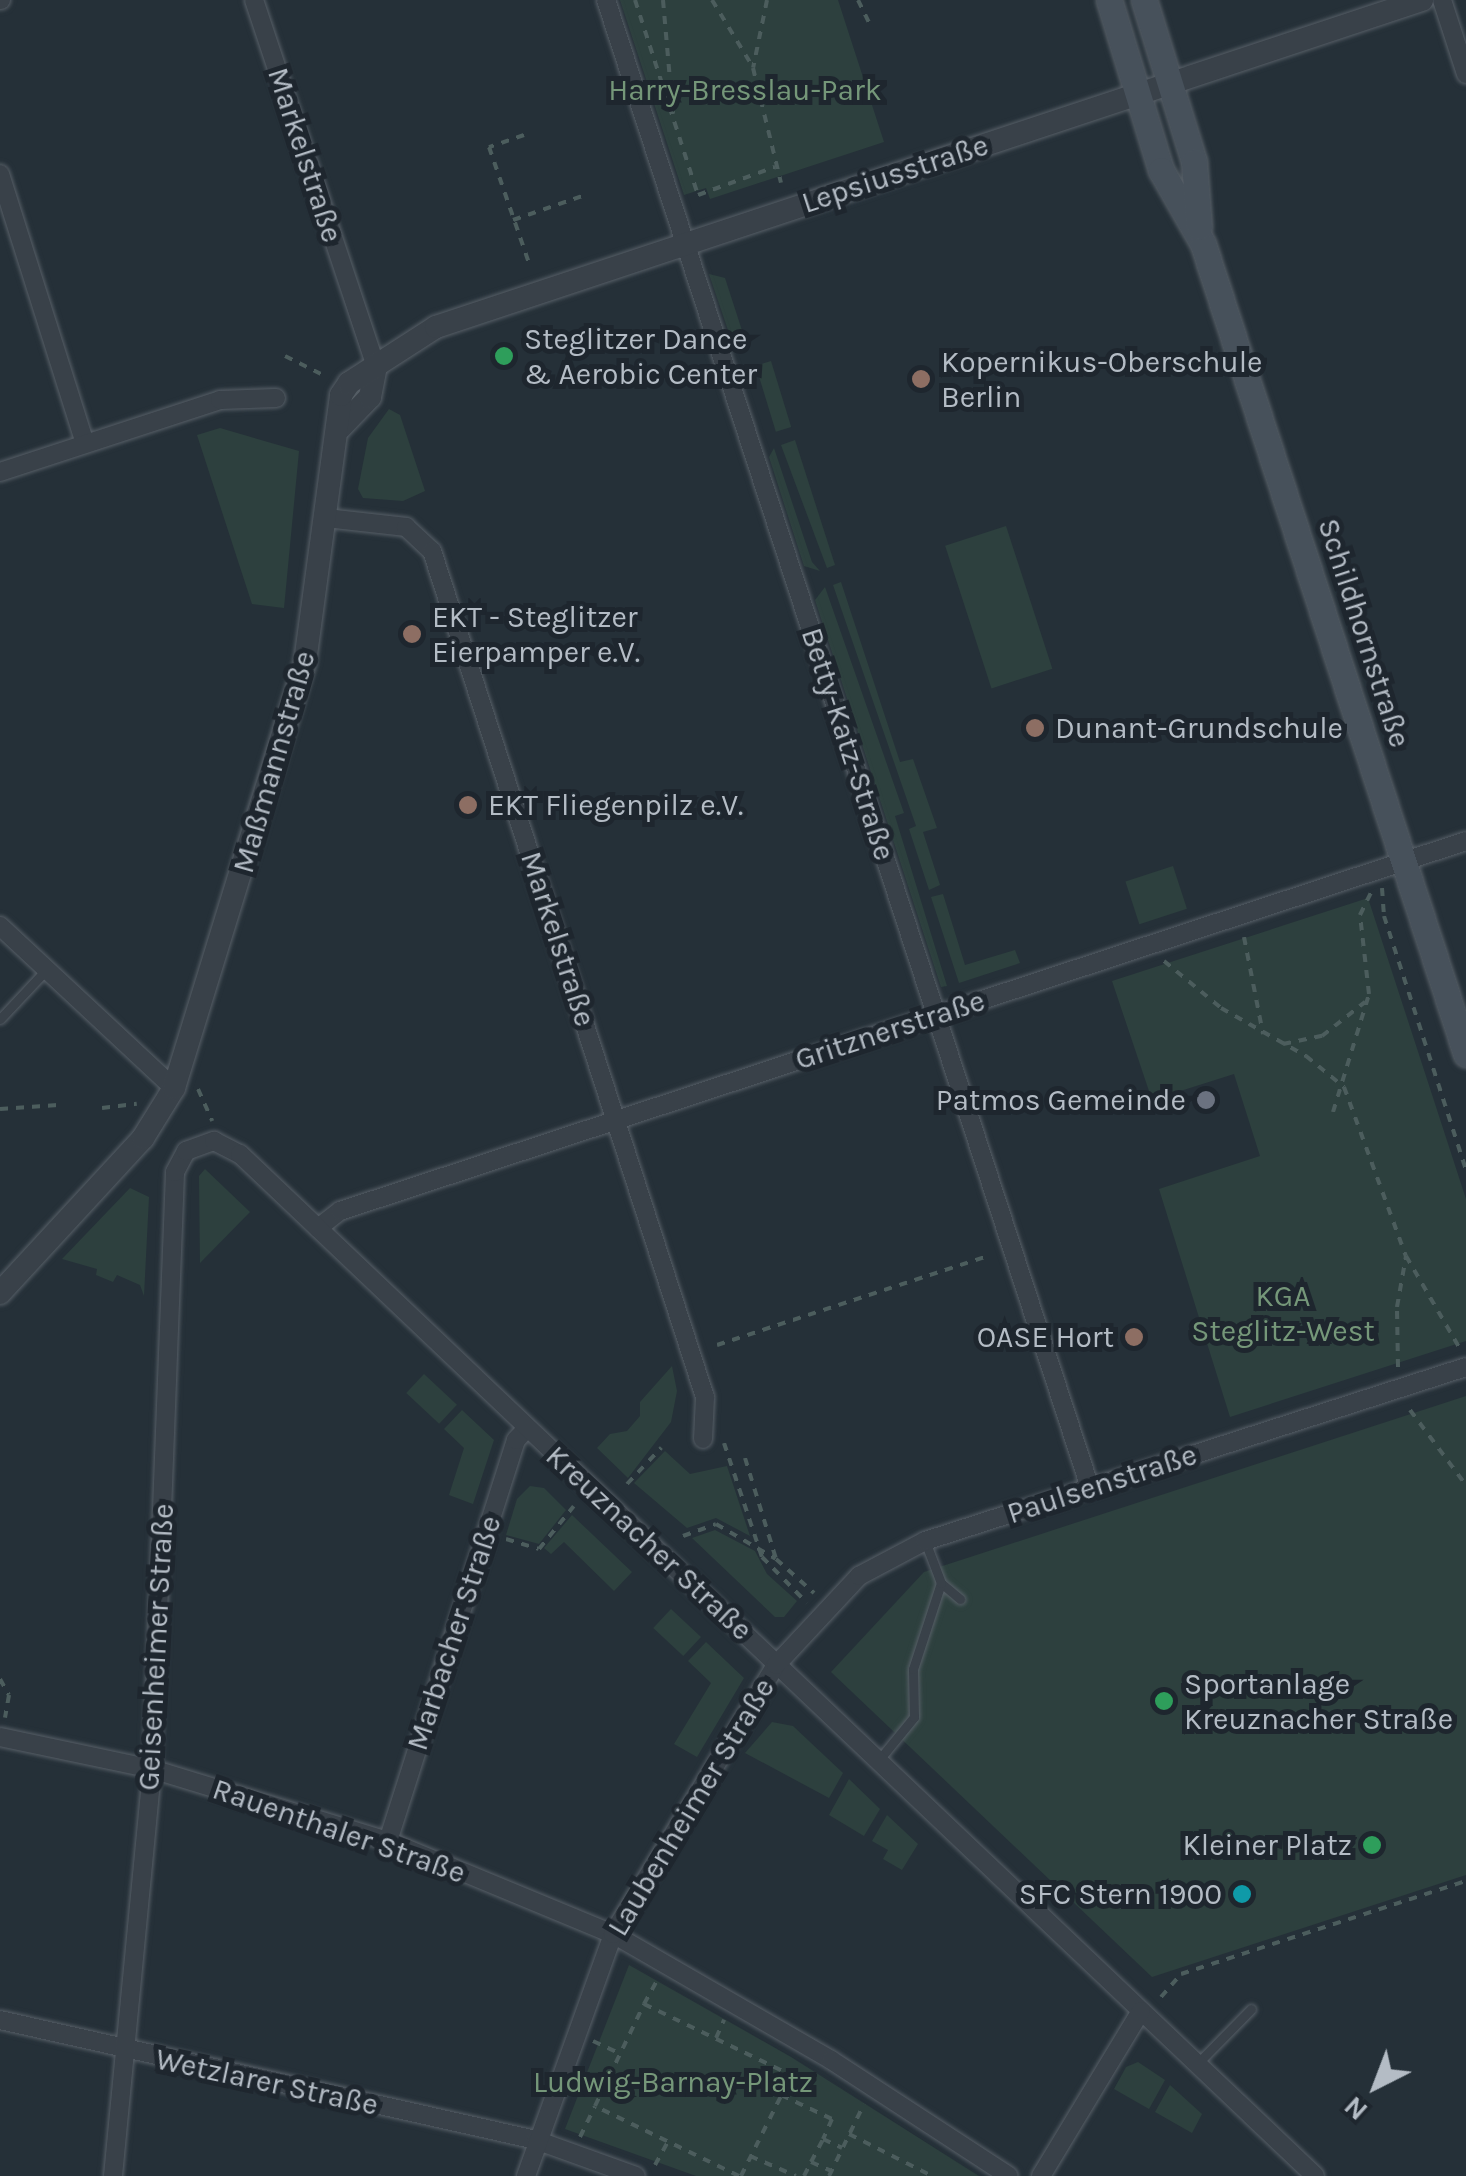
<!DOCTYPE html>
<meta charset="utf-8">
<style>
body{margin:0}
#map{position:relative;width:1466px;height:2176px;overflow:hidden;background:#253038;font-family:Karla,sans-serif}
div>[style]{position:absolute}
.green>*{inset:0;background:#2d403e;transform-origin:0 0}
.path>*{height:4px;margin-top:-2px;transform-origin:0;background:repeating-linear-gradient(90deg,#4c5d5d 0 8px,transparent 0 16px)}
.roads{filter:drop-shadow(0 0 2px #575f67) drop-shadow(0 0 2px #575f67)}
.service>*{height:9px;margin:-4.5px;padding:0 4.5px;transform-origin:4.5px;border-radius:4.5px;background:#394149}
.minor>*{height:18px;margin:-9px;padding:0 9px;transform-origin:9px;border-radius:9px;background:#394149}
.tertiary>*{height:22px;margin:-11px;padding:0 11px;transform-origin:11px;border-radius:11px;background:#394149}
.secondary>*{height:25px;margin:-12.5px;padding:0 12.5px;transform-origin:12.5px;border-radius:12.5px;background:#47515b}
.dots>*{width:28px;height:28px;translate:-50% -50%;box-sizing:border-box;border:5px solid #1e262e;border-radius:50%}
span{translate:-50% -50%;white-space:nowrap;text-align:center;line-height:1.15;-webkit-text-stroke:10px #1e262e;paint-order:stroke}
.park-label{font-size:30px;color:#759779}
.street-label{font-size:30px;color:#b4bcc5}
.poi-label{font-size:30px;color:#b4bcc5}
.left{translate:0 -50%;text-align:left}
.right{translate:-100% -50%;text-align:right}
.north{position:absolute;left:1326px;top:2036px;width:100px;height:100px;-webkit-text-stroke:8px #1e262e;paint-order:stroke;rotate:222deg;font-size:28px;font-weight:700;line-height:40px;text-align:center;color:#b4bcc5}
.north::after{content:'';display:block;margin:auto;width:35px;height:45px;background:#b4bcc5;clip-path:polygon(50% 0,100% 100%,50% 72%,0 100%)}
</style>
<div id="map">
<div class="green">
<i style="clip-path:polygon(620px 0,838px 0,884px 142px,710px 199px,706px 188px,684px 195px)"></i>
<i style="clip-path:polygon(709px 274px,725px 278px,748px 349px,733px 345px)"></i>
<i style="left:771px;top:361px;width:69px;height:16px;rotate:73deg"></i>
<i style="clip-path:polygon(389px 409px,400px 415px,425px 491px,403px 501px,363px 498px,358px 489px,368px 438px)"></i>
<i style="clip-path:polygon(220px 428px,299px 451px,284px 608px,252px 604px,197px 435px)"></i>
<i style="clip-path:polygon(795px 440px,835px 565px,827px 568px,781px 445px)"></i>
<i style="clip-path:polygon(774px 448px,812px 562px,820px 571px,804px 566px,769px 457px)"></i>
<i style="left:1006px;top:526px;width:150px;height:64px;rotate:72deg"></i>
<i style="clip-path:polygon(841px 582px,900px 762px,913px 759px,937px 828px,923px 832px,940px 885px,929px 890px,909px 829px,916px 826px,833px 585px)"></i>
<i style="clip-path:polygon(825px 587px,904px 813px,895px 816px,947px 986px,941px 987px,815px 600px)"></i>
<i style="left:1173px;top:866px;width:45px;height:50px;rotate:72deg"></i>
<i style="clip-path:polygon(943px 894px,965px 965px,1015px 950px,1020px 963px,959px 983px,931px 897px)"></i>
<i style="clip-path:polygon(1368px 898px,1466px 1199px,1466px 1341px,1230px 1417px,1159px 1189px,1260px 1156px,1234px 1074px,1152px 1100px,1112px 981px)"></i>
<i style="clip-path:polygon(205px 1169px,250px 1212px,200px 1263px,199px 1176px)"></i>
<i style="clip-path:polygon(130px 1188px,149px 1197px,144px 1296px,140px 1285px,117px 1275px,113px 1282px,96px 1275px,97px 1269px,62px 1259px)"></i>
<i style="clip-path:polygon(672px 1366px,677px 1391px,671px 1422px,628px 1478px,597px 1448px,610px 1434px,627px 1431px,640px 1416px,640px 1402px)"></i>
<i style="left:424px;top:1374px;width:45px;height:26px;rotate:43deg"></i>
<i style="clip-path:polygon(1466px 1396px,1466px 1875px,1152px 1977px,831px 1672px,924px 1572px)"></i>
<i style="clip-path:polygon(462px 1410px,494px 1440px,473px 1504px,449px 1495px,464px 1448px,444px 1429px)"></i>
<i style="clip-path:polygon(665px 1451px,690px 1474px,727px 1466px,750px 1536px,716px 1518px,687px 1528px,634px 1483px)"></i>
<i style="clip-path:polygon(530px 1486px,544px 1488px,566px 1510px,539px 1544px,506px 1535px,517px 1499px)"></i>
<i style="clip-path:polygon(572px 1515px,632px 1572px,614px 1591px,564px 1542px,551px 1554px,544px 1548px)"></i>
<i style="clip-path:polygon(715px 1530px,755px 1551px,767px 1574px,797px 1601px,784px 1617px,775px 1617px,692px 1538px)"></i>
<i style="left:671px;top:1609px;width:41px;height:26px;rotate:43deg"></i>
<i style="clip-path:polygon(706px 1642px,744px 1678px,697px 1757px,674px 1744px,711px 1683px,688px 1661px)"></i>
<i style="clip-path:polygon(772px 1722px,793px 1726px,843px 1773px,829px 1798px,745px 1753px)"></i>
<i style="clip-path:polygon(849px 1779px,880px 1809px,864px 1836px,829px 1815px)"></i>
<i style="clip-path:polygon(887px 1815px,918px 1844px,902px 1870px,883px 1859px,888px 1850px,872px 1841px)"></i>
<i style="clip-path:polygon(629px 1965px,791px 2057px,979px 2176px,696px 2176px,565px 2129px)"></i>
<i style="clip-path:polygon(1138px 2062px,1165px 2080px,1149px 2109px,1114px 2089px,1126px 2067px)"></i>
<i style="clip-path:polygon(1170px 2085px,1202px 2114px,1192px 2133px,1155px 2112px)"></i>
</div>
<div class="path">
<i style="left:635px;top:0;width:205px;rotate:72.1deg"></i>
<i style="left:698px;top:195px;width:82px;rotate:-20deg"></i>
<i style="left:663px;top:0;width:114px;rotate:85deg"></i>
<i style="left:712px;top:0;width:75px;rotate:58.6deg"></i>
<i style="left:767px;top:0;width:69px;rotate:101.6deg"></i>
<i style="left:753px;top:68px;width:118px;rotate:76.3deg"></i>
<i style="left:858px;top:0;width:28px;rotate:64deg"></i>
<i style="left:524px;top:135px;width:37px;rotate:161deg"></i>
<i style="left:489px;top:147px;width:126px;rotate:71deg"></i>
<i style="left:513px;top:220px;width:76px;rotate:-19.1deg"></i>
<i style="left:285px;top:356px;width:47px;rotate:26.6deg"></i>
<i style="left:1382px;top:888px;width:28px;rotate:86deg"></i>
<i style="left:1384px;top:916px;width:267px;rotate:72.1deg"></i>
<i style="left:1244px;top:937px;width:99px;rotate:78.9deg"></i>
<i style="left:1164px;top:961px;width:74px;rotate:39.5deg"></i>
<i style="left:1221px;top:1008px;width:98px;rotate:29.5deg"></i>
<i style="left:1306px;top:1056px;width:49px;rotate:39.2deg"></i>
<i style="left:1344px;top:1087px;width:180px;rotate:69.9deg"></i>
<i style="left:1283px;top:1044px;width:40px;rotate:-12deg"></i>
<i style="left:1322px;top:1036px;width:55px;rotate:-38.3deg"></i>
<i style="left:198px;top:1089px;width:35px;rotate:66deg"></i>
<i style="left:102px;top:1108px;width:35px;rotate:-7deg"></i>
<i style="left:0;top:1109px;width:58px;rotate:-3.9deg"></i>
<i style="left:1333px;top:1112px;width:123px;rotate:-73deg"></i>
<i style="left:1369px;top:994px;width:80px;rotate:-96.5deg"></i>
<i style="left:1360px;top:915px;width:25px;rotate:-64deg"></i>
<i style="left:717px;top:1345px;width:284px;rotate:-18.2deg"></i>
<i style="left:1398px;top:1367px;width:60px;rotate:-91deg"></i>
<i style="left:1397px;top:1307px;width:52px;rotate:-80deg"></i>
<i style="left:1406px;top:1256px;width:105px;rotate:59.8deg"></i>
<i style="left:1410px;top:1410px;width:94px;rotate:53.3deg"></i>
<i style="left:724px;top:1443px;width:120px;rotate:71.6deg"></i>
<i style="left:762px;top:1557px;width:64px;rotate:45.6deg"></i>
<i style="left:745px;top:1458px;width:106px;rotate:72.9deg"></i>
<i style="left:776px;top:1559px;width:51px;rotate:41.8deg"></i>
<i style="left:627px;top:1484px;width:50px;rotate:-46.6deg"></i>
<i style="left:683px;top:1536px;width:35px;rotate:-20deg"></i>
<i style="left:716px;top:1524px;width:69px;rotate:30.3deg"></i>
<i style="left:506px;top:1539px;width:34px;rotate:17deg"></i>
<i style="left:539px;top:1549px;width:55px;rotate:-50.9deg"></i>
<i style="left:0;top:1679px;width:18px;rotate:61deg"></i>
<i style="left:9px;top:1695px;width:23px;rotate:100deg"></i>
<i style="left:1161px;top:1997px;width:30px;rotate:-49deg"></i>
<i style="left:1181px;top:1974px;width:300px;rotate:-18.1deg"></i>
<i style="left:644px;top:2004px;width:25px;rotate:-61deg"></i>
<i style="left:716px;top:2038px;width:20px;rotate:-66deg"></i>
<i style="left:593px;top:2041px;width:31px;rotate:25deg"></i>
<i style="left:781px;top:2095px;width:56px;rotate:25.2deg"></i>
<i style="left:832px;top:2119px;width:22px;rotate:114deg"></i>
<i style="left:823px;top:2139px;width:21px;rotate:25deg"></i>
<i style="left:849px;top:2134px;width:93px;rotate:26.8deg"></i>
<i style="left:580px;top:2137px;width:34px;rotate:-64deg"></i>
<i style="left:750px;top:2156px;width:50px;rotate:23.5deg"></i>
<i style="left:811px;top:2162px;width:26px;rotate:-62deg"></i>
<i style="left:655px;top:2165px;width:26px;rotate:-61deg"></i>
<i style="left:739px;top:2176px;width:160px;rotate:-154.1deg"></i>
<i style="left:595px;top:2106px;width:113px;rotate:-64.3deg"></i>
<i style="left:644px;top:2004px;width:163px;rotate:25.8deg"></i>
<i style="left:741px;top:2176px;width:127px;rotate:-63.4deg"></i>
<i style="left:804px;top:2176px;width:16px;rotate:-63deg"></i>
<i style="left:811px;top:2162px;width:22px;rotate:24deg"></i>
<i style="left:829px;top:2176px;width:80px;rotate:-64.1deg"></i>
</div>
<div class="roads">
<div class="service">
<i style="left:0;top:1019px;width:69px;rotate:-46.8deg"></i>
<i style="left:941px;top:1583px;width:25px;rotate:40deg"></i>
<i style="left:878px;top:1761px;width:57px;rotate:-50.7deg"></i>
<i style="left:914px;top:1717px;width:48px;rotate:-91.2deg"></i>
<i style="left:913px;top:1669px;width:90px;rotate:-72deg"></i>
<i style="left:941px;top:1583px;width:45px;rotate:-110.9deg"></i>
<i style="left:1197px;top:2064px;width:77px;rotate:-45.5deg"></i>
</div>
<div class="minor">
<i style="left:0;top:0;width:1px"></i>
<i style="left:254px;top:0;width:386px;rotate:71.6deg"></i>
<i style="left:606px;top:0;width:1565px;rotate:71.98deg"></i>
<i style="left:1442px;top:0;width:78px;rotate:72deg"></i>
<i style="left:0;top:174px;width:282px;rotate:72.5deg"></i>
<i style="left:0;top:472px;width:231px;rotate:-18.1deg"></i>
<i style="left:220px;top:400px;width:56px;rotate:-2deg"></i>
<i style="left:326px;top:518px;width:81px;rotate:6.4deg"></i>
<i style="left:406px;top:527px;width:35px;rotate:43deg"></i>
<i style="left:432px;top:551px;width:889px;rotate:72.12deg"></i>
<i style="left:705px;top:1397px;width:42px;rotate:92.7deg"></i>
<i style="left:0;top:926px;width:238px;rotate:43deg"></i>
<i style="left:318px;top:1228px;width:28px;rotate:-38deg"></i>
<i style="left:340px;top:1211px;width:1185px;rotate:-18.19deg"></i>
<i style="left:0;top:1737px;width:155px;rotate:11.9deg"></i>
<i style="left:152px;top:1769px;width:247px;rotate:17deg"></i>
<i style="left:388px;top:1841px;width:243px;rotate:22.5deg"></i>
<i style="left:613px;top:1934px;width:252px;rotate:30deg"></i>
<i style="left:831px;top:2060px;width:212px;rotate:33.1deg"></i>
<i style="left:388px;top:1841px;width:421px;rotate:-72.3deg"></i>
<i style="left:516px;top:1440px;width:16px;rotate:-47deg"></i>
<i style="left:0;top:2020px;width:549px;rotate:12.62deg"></i>
<i style="left:536px;top:2140px;width:106px;rotate:19.8deg"></i>
<i style="left:113px;top:2176px;width:409px;rotate:-84.5deg"></i>
<i style="left:152px;top:1769px;width:597px;rotate:-87.79deg"></i>
<i style="left:175px;top:1172px;width:24px;rotate:-62deg"></i>
<i style="left:186px;top:1151px;width:30px;rotate:-20deg"></i>
<i style="left:214px;top:1141px;width:29px;rotate:27deg"></i>
<i style="left:240px;top:1154px;width:1483px;rotate:43.55deg"></i>
<i style="left:526px;top:2176px;width:257px;rotate:-70.2deg"></i>
<i style="left:613px;top:1934px;width:315px;rotate:-58.8deg"></i>
<i style="left:776px;top:1665px;width:122px;rotate:-47deg"></i>
<i style="left:859px;top:1576px;width:75px;rotate:-27.9deg"></i>
<i style="left:925px;top:1541px;width:568px;rotate:-17.83deg"></i>
<i style="left:1041px;top:2176px;width:193px;rotate:-58.8deg"></i>
</div>
<div class="tertiary">
<i style="left:340px;top:428px;width:43px;rotate:-45.9deg"></i>
<i style="left:370px;top:397px;width:32px;rotate:-79deg"></i>
<i style="left:0;top:1293px;width:211px;rotate:-47.3deg"></i>
<i style="left:143px;top:1138px;width:59px;rotate:-58.2deg"></i>
<i style="left:174px;top:1088px;width:446px;rotate:-72.9deg"></i>
<i style="left:305px;top:662px;width:269px;rotate:-82.3deg"></i>
<i style="left:341px;top:395px;width:14px;rotate:-56deg"></i>
<i style="left:349px;top:383px;width:103px;rotate:-32.8deg"></i>
<i style="left:436px;top:327px;width:1039px;rotate:-18.35deg"></i>
</div>
<div class="secondary">
<i style="left:1109px;top:0;width:178px;rotate:73deg"></i>
<i style="left:1161px;top:170px;width:85px;rotate:60.4deg"></i>
<i style="left:1203px;top:244px;width:852px;rotate:72.01deg"></i>
<i style="left:1144px;top:0;width:170px;rotate:72.8deg"></i>
<i style="left:1194px;top:162px;width:65px;rotate:85.6deg"></i>
</div>
</div>
<div class="dots">
<i style="left:504px;top:356px;background:#2e9e5b"></i>
<i style="left:921px;top:379px;background:#8d6e63"></i>
<i style="left:412px;top:634px;background:#8d6e63"></i>
<i style="left:1035px;top:728px;background:#8d6e63"></i>
<i style="left:468px;top:805px;background:#8d6e63"></i>
<i style="left:1206px;top:1100px;background:#6b7280"></i>
<i style="left:1134px;top:1337px;background:#8d6e63"></i>
<i style="left:1164px;top:1701px;background:#2e9e5b"></i>
<i style="left:1372px;top:1845px;background:#2e9e5b"></i>
<i style="left:1242px;top:1894px;background:#0f9aa8"></i>
</div>
<div class="park-label">
<span style="left:745px;top:90px">Harry-Bresslau-Park</span>
<span style="left:1283px;top:1313px">KGA<br>Steglitz-West</span>
<span style="left:673px;top:2082px">Ludwig-Barnay-Platz</span>
</div>
<div class="street-label">
<span style="left:305px;top:155px;rotate:72deg">Markelstraße</span>
<span style="left:895px;top:174px;rotate:-18deg">Lepsiusstraße</span>
<span style="left:1364px;top:633px;rotate:72deg">Schildhornstraße</span>
<span style="left:848px;top:744px;rotate:72deg">Betty-Katz-Straße</span>
<span style="left:274px;top:762px;rotate:-74deg">Maßmannstraße</span>
<span style="left:558px;top:939px;rotate:72deg">Markelstraße</span>
<span style="left:890px;top:1030px;rotate:-18deg">Gritznerstraße</span>
<span style="left:1102px;top:1484px;rotate:-18deg">Paulsenstraße</span>
<span style="left:649px;top:1543px;rotate:43deg">Kreuznacher Straße</span>
<span style="left:454px;top:1633px;rotate:-72deg">Marbacher Straße</span>
<span style="left:156px;top:1647px;rotate:-87deg">Geisenheimer Straße</span>
<span style="left:691px;top:1807px;rotate:-59deg">Laubenheimer Straße</span>
<span style="left:339px;top:1831px;rotate:19deg">Rauenthaler Straße</span>
<span style="left:267px;top:2082px;rotate:12deg">Wetzlarer Straße</span>
</div>
<div class="poi-label">
<span class="left" style="left:524px;top:356px">Steglitzer Dance<br>&amp; Aerobic Center</span>
<span class="left" style="left:941px;top:379px">Kopernikus-Oberschule<br>Berlin</span>
<span class="left" style="left:432px;top:634px">EKT - Steglitzer<br>Eierpamper e.V.</span>
<span class="left" style="left:1055px;top:728px">Dunant-Grundschule</span>
<span class="left" style="left:488px;top:805px">EKT Fliegenpilz e.V.</span>
<span class="right" style="left:1186px;top:1100px">Patmos Gemeinde</span>
<span class="right" style="left:1114px;top:1337px">OASE Hort</span>
<span class="left" style="left:1184px;top:1701px">Sportanlage<br>Kreuznacher Straße</span>
<span class="right" style="left:1352px;top:1845px">Kleiner Platz</span>
<span class="right" style="left:1222px;top:1894px">SFC Stern 1900</span>
</div>
<div class="north">N</div>
</div>
